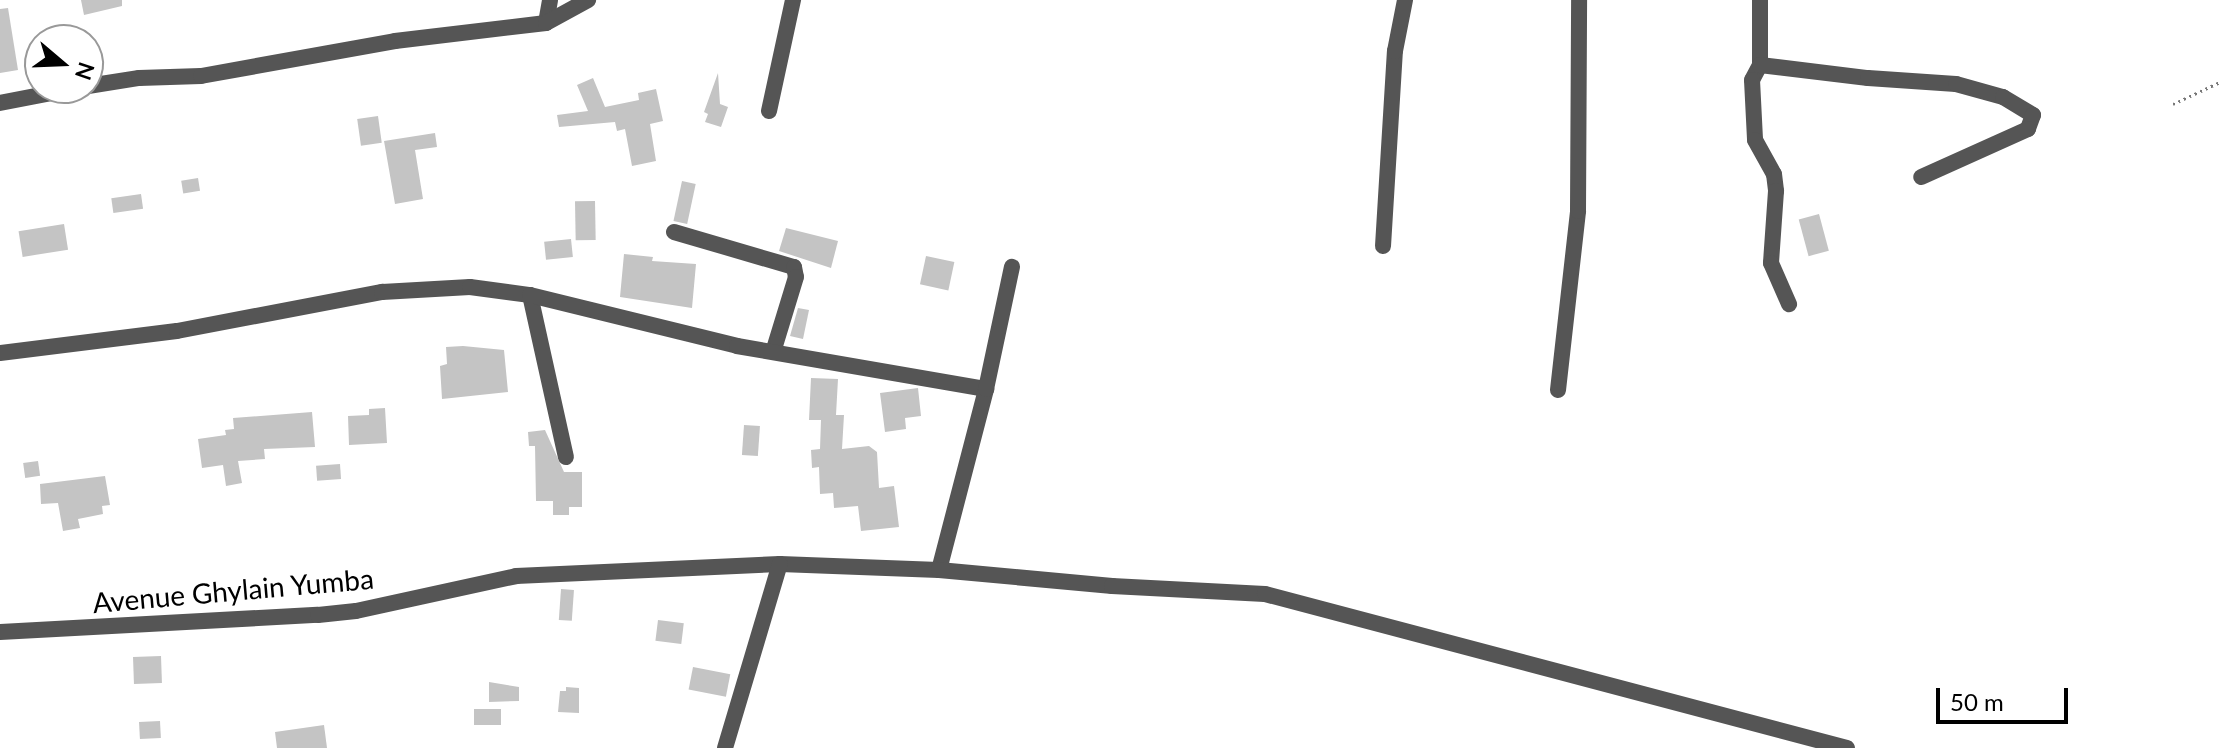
<!DOCTYPE html>
<style>
body{margin:0}
#map{position:relative;width:2220px;height:748px;overflow:hidden;background:#fff;font-family:Lato,sans-serif}
div>[style]{position:absolute}
.building>*{inset:0;background:#c4c4c4;transform-origin:0 0}
.path>*{height:3px;margin-top:-1.5px;transform-origin:0;background:repeating-linear-gradient(90deg,#777 0 2px,transparent 0 6px)}
.minor>*{height:16px;margin:-8px;padding:0 8px;transform-origin:8px;border-radius:8px;background:#555}
span{translate:-50% -50%;white-space:nowrap;text-align:center;line-height:1.15;-webkit-text-stroke:7px #fff;paint-order:stroke}
.street-label{font-size:28px;color:#000}
.north{position:absolute;left:24px;top:24px;width:80px;height:80px;box-sizing:border-box;background:#fff;border:2px solid #999;border-radius:50%;rotate:109deg;font-size:22px;font-weight:700;line-height:32px;text-align:center;color:#000}
.north::after{content:'';display:block;margin:auto;width:28px;height:36px;background:#000;clip-path:polygon(50% 0,100% 100%,50% 72%,0 100%)}
.scale{position:absolute;left:1936px;top:688px;width:132px;height:36px;box-sizing:border-box;border:4px solid #000;border-top:0;padding-left:10px;font-size:24px;line-height:28px;white-space:nowrap;color:#000;-webkit-text-stroke:6px #fff;paint-order:stroke}
</style>
<div id="map">
<div class="building">
<i style="clip-path:polygon(81px 0,122px 0,122px 6px,84px 15px)"></i>
<i style="clip-path:polygon(8px 8px,18px 70px,0 73px,0 9px)"></i>
<i style="clip-path:polygon(718px 73px,720px 104px,728px 107px,721px 127px,705px 122px,708px 114px,704px 112px)"></i>
<i style="clip-path:polygon(593px 78px,605px 107px,639px 100px,638px 93px,656px 89px,663px 121px,650px 124px,656px 161px,632px 166px,625px 129px,617px 131px,615px 122px,559px 127px,557px 115px,588px 111px,577px 85px)"></i>
<i style="left:378px;top:116px;width:27px;height:21px;rotate:82deg"></i>
<i style="clip-path:polygon(435px 133px,437px 147px,415px 150px,423px 199px,395px 204px,384px 141px)"></i>
<i style="left:198px;top:178px;width:13px;height:17px;rotate:81deg"></i>
<i style="left:682px;top:181px;width:14px;height:41px;rotate:12deg"></i>
<i style="left:141px;top:194px;width:15px;height:30px;rotate:82deg"></i>
<i style="left:595px;top:201px;width:39px;height:20px;rotate:89deg"></i>
<i style="left:1819px;top:214px;width:38px;height:21px;rotate:75deg"></i>
<i style="left:64px;top:224px;width:26px;height:46px;rotate:81deg"></i>
<i style="clip-path:polygon(786px 228px,838px 241px,831px 268px,779px 251px)"></i>
<i style="left:571px;top:239px;width:18px;height:27px;rotate:84deg"></i>
<i style="clip-path:polygon(624px 254px,653px 257px,652px 261px,696px 264px,692px 308px,620px 297px)"></i>
<i style="left:926px;top:256px;width:29px;height:29px;rotate:12deg"></i>
<i style="clip-path:polygon(798px 308px,809px 310px,803px 339px,790px 336px)"></i>
<i style="clip-path:polygon(463px 346px,504px 350px,508px 392px,442px 399px,440px 366px,447px 364px,446px 347px)"></i>
<i style="clip-path:polygon(811px 378px,838px 379px,836px 415px,844px 415px,842px 449px,869px 446px,877px 452px,879px 488px,894px 486px,899px 527px,861px 531px,858px 506px,834px 508px,833px 493px,820px 494px,819px 467px,812px 468px,811px 450px,820px 449px,821px 420px,809px 420px)"></i>
<i style="clip-path:polygon(918px 388px,921px 416px,905px 418px,906px 429px,885px 432px,880px 393px)"></i>
<i style="clip-path:polygon(385px 408px,387px 443px,349px 445px,348px 416px,369px 415px,369px 409px)"></i>
<i style="clip-path:polygon(312px 412px,315px 447px,264px 449px,265px 459px,238px 461px,242px 483px,226px 486px,223px 465px,202px 468px,198px 439px,226px 435px,225px 430px,234px 429px,233px 418px)"></i>
<i style="left:744px;top:425px;width:16px;height:30px;rotate:4deg"></i>
<i style="clip-path:polygon(545px 430px,564px 472px,582px 472px,582px 507px,569px 507px,569px 515px,553px 515px,553px 501px,536px 501px,535px 446px,529px 446px,528px 432px)"></i>
<i style="left:38px;top:461px;width:15px;height:15px;rotate:82deg"></i>
<i style="left:340px;top:464px;width:15px;height:24px;rotate:86deg"></i>
<i style="clip-path:polygon(105px 476px,110px 505px,102px 506px,103px 514px,78px 519px,80px 528px,63px 531px,58px 503px,41px 504px,40px 484px)"></i>
<i style="left:561px;top:589px;width:13px;height:31px;rotate:4deg"></i>
<i style="left:658px;top:620px;width:26px;height:21px;rotate:7deg"></i>
<i style="left:161px;top:656px;width:27px;height:28px;rotate:88deg"></i>
<i style="left:693px;top:667px;width:38px;height:23px;rotate:11deg"></i>
<i style="clip-path:polygon(489px 682px,519px 687px,519px 701px,489px 702px)"></i>
<i style="clip-path:polygon(566px 687px,579px 688px,579px 713px,558px 712px,560px 691px,566px 691px)"></i>
<i style="left:501px;top:709px;width:16px;height:27px;rotate:90deg"></i>
<i style="left:160px;top:721px;width:17px;height:21px;rotate:87deg"></i>
<i style="clip-path:polygon(324px 725px,327px 748px,277px 748px,275px 732px)"></i>
</div>
<div class="path">
<i style="left:2173px;top:104px;width:52px;rotate:-25.1deg"></i>
</div>
<div class="minor">
<i style="left:1760px;top:0;width:65px;rotate:90deg"></i>
<i style="left:1760px;top:65px;width:17px;rotate:118deg"></i>
<i style="left:1752px;top:80px;width:60px;rotate:87.1deg"></i>
<i style="left:1755px;top:140px;width:39px;rotate:61deg"></i>
<i style="left:1774px;top:174px;width:17px;rotate:83deg"></i>
<i style="left:1776px;top:191px;width:72px;rotate:94deg"></i>
<i style="left:1771px;top:263px;width:45px;rotate:66.3deg"></i>
<i style="left:546px;top:23px;width:23px;rotate:-80deg"></i>
<i style="left:1760px;top:65px;width:109px;rotate:6.9deg"></i>
<i style="left:1868px;top:78px;width:88px;rotate:3.9deg"></i>
<i style="left:1956px;top:84px;width:49px;rotate:15.5deg"></i>
<i style="left:2003px;top:97px;width:35px;rotate:31deg"></i>
<i style="left:2033px;top:115px;width:15px;rotate:110deg"></i>
<i style="left:2028px;top:129px;width:117px;rotate:155.8deg"></i>
<i style="left:88px;top:86px;width:52px;rotate:-8.9deg"></i>
<i style="left:139px;top:78px;width:62px;rotate:-1.8deg"></i>
<i style="left:201px;top:76px;width:197px;rotate:-10.2deg"></i>
<i style="left:395px;top:41px;width:152px;rotate:-6.8deg"></i>
<i style="left:546px;top:23px;width:48px;rotate:-28.7deg"></i>
<i style="left:0;top:103px;width:78px;rotate:-11deg"></i>
<i style="left:769px;top:111px;width:114px;rotate:-77.8deg"></i>
<i style="left:674px;top:232px;width:125px;rotate:16.3deg"></i>
<i style="left:794px;top:267px;width:10px;rotate:79deg"></i>
<i style="left:796px;top:277px;width:78px;rotate:107deg"></i>
<i style="left:1383px;top:246px;width:195px;rotate:-86.5deg"></i>
<i style="left:1395px;top:51px;width:52px;rotate:-78.9deg"></i>
<i style="left:530px;top:295px;width:166px;rotate:77.5deg"></i>
<i style="left:0;top:353px;width:178px;rotate:-7.1deg"></i>
<i style="left:177px;top:331px;width:209px;rotate:-10.8deg"></i>
<i style="left:382px;top:292px;width:88px;rotate:-3.3deg"></i>
<i style="left:470px;top:287px;width:61px;rotate:7.6deg"></i>
<i style="left:530px;top:295px;width:213px;rotate:13.8deg"></i>
<i style="left:737px;top:346px;width:253px;rotate:9.8deg"></i>
<i style="left:1558px;top:390px;width:180px;rotate:-83.6deg"></i>
<i style="left:1578px;top:211px;width:211px;rotate:-89.7deg"></i>
<i style="left:939px;top:570px;width:187px;rotate:-75.4deg"></i>
<i style="left:986px;top:389px;width:125px;rotate:-78deg"></i>
<i style="left:0;top:632px;width:318px;rotate:-3.1deg"></i>
<i style="left:318px;top:615px;width:38px;rotate:-6deg"></i>
<i style="left:356px;top:611px;width:164px;rotate:-12.3deg"></i>
<i style="left:516px;top:576px;width:264px;rotate:-2.6deg"></i>
<i style="left:780px;top:564px;width:159px;rotate:2.2deg"></i>
<i style="left:939px;top:570px;width:174px;rotate:5.3deg"></i>
<i style="left:1112px;top:586px;width:153px;rotate:3deg"></i>
<i style="left:1265px;top:594px;width:602px;rotate:14.82deg"></i>
<i style="left:725px;top:748px;width:192px;rotate:-73.4deg"></i>
</div>
<div class="street-label">
<span style="left:233px;top:590px;rotate:-5deg">Avenue Ghylain Yumba</span>
</div>
<div class="north">N</div>
<div class="scale">50 m</div>
</div>
